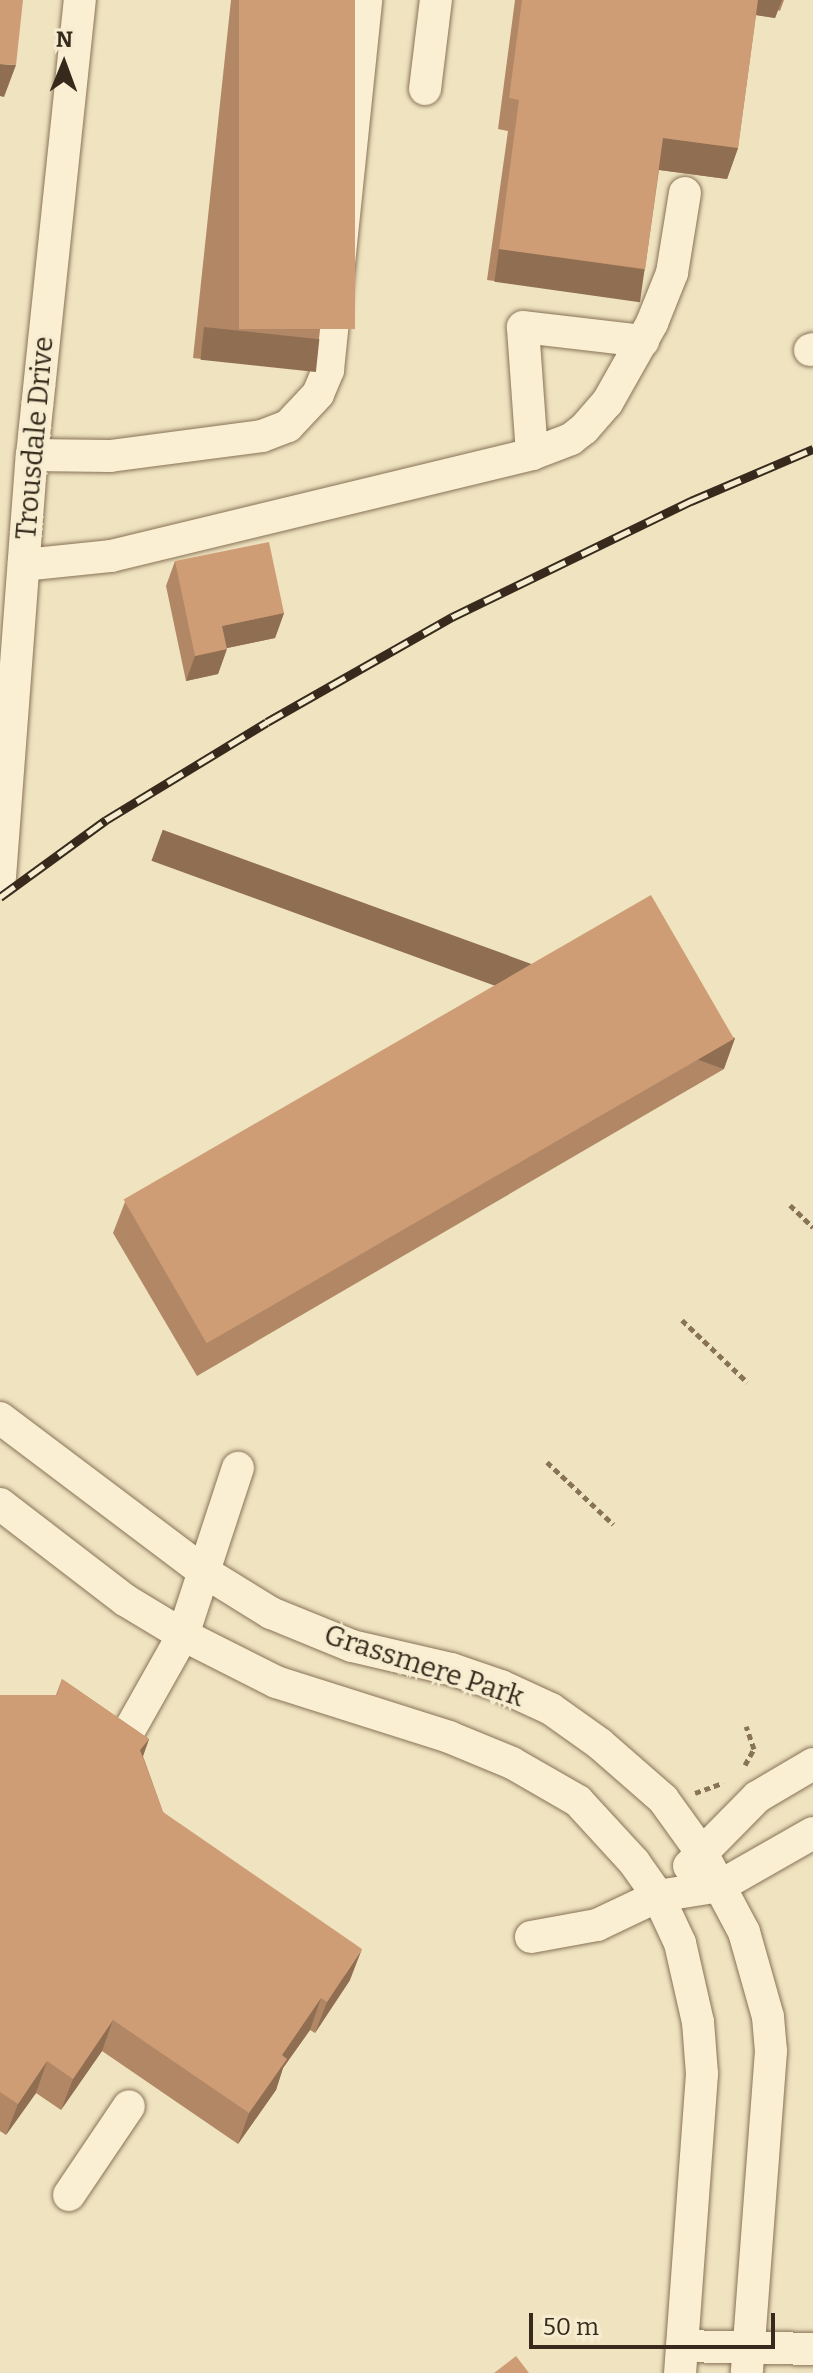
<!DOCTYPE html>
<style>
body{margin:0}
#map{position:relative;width:813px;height:2373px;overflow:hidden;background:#efe3c0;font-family:Bitter,serif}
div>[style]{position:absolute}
.path>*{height:5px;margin-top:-2.5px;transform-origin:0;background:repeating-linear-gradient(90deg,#887357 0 6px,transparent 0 10px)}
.roads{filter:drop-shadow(0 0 2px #887357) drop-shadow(0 0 2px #887357)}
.minor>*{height:32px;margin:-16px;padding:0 16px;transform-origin:16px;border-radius:16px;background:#faefd3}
.rail>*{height:9px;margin-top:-4.5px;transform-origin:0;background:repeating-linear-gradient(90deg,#f6ecd0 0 18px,#372a1c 0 36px);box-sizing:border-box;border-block:2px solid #372a1c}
.wall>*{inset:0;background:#b18765}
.shaded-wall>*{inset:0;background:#906e52;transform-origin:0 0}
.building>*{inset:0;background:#ce9d75;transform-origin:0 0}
span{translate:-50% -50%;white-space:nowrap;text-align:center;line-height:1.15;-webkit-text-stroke:6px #f6ecd0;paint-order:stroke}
.street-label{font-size:28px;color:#372a1c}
.north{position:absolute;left:24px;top:24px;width:80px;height:80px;-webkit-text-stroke:6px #f6ecd0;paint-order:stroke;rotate:1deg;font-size:22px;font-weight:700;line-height:32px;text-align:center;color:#372a1c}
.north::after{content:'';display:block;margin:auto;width:28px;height:36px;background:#372a1c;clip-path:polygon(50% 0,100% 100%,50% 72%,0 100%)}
.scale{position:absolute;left:529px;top:2313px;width:246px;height:36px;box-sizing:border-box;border:4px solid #372a1c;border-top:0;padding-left:10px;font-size:24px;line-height:28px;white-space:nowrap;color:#372a1c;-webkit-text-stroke:6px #f6ecd0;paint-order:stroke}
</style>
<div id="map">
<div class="path">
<i style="left:790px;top:1205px;width:32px;rotate:44deg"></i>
<i style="left:682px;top:1320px;width:90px;rotate:43.6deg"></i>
<i style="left:547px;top:1462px;width:91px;rotate:43.2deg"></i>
<i style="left:745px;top:1765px;width:18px;rotate:-61deg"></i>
<i style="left:754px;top:1749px;width:24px;rotate:-109deg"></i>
<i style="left:695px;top:1793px;width:30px;rotate:-20deg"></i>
</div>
<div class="roads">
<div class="minor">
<i style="left:425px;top:89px;width:90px;rotate:-83deg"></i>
<i style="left:810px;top:350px;width:3px;rotate:-18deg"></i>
<i style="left:532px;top:454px;width:127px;rotate:-94.1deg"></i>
<i style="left:523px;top:327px;width:121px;rotate:6.7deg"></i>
<i style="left:32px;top:455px;width:78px;rotate:0.7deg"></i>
<i style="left:110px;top:456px;width:153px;rotate:-7.5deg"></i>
<i style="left:262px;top:436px;width:28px;rotate:-21deg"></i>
<i style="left:288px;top:426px;width:44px;rotate:-46.8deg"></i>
<i style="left:318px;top:394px;width:26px;rotate:-67deg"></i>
<i style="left:328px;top:370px;width:372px;rotate:-84.1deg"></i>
<i style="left:24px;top:565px;width:87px;rotate:-5.9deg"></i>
<i style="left:111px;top:556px;width:433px;rotate:-13.6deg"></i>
<i style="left:532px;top:454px;width:42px;rotate:-21deg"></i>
<i style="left:571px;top:439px;width:16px;rotate:-38deg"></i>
<i style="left:584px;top:429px;width:35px;rotate:-49deg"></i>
<i style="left:607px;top:403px;width:92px;rotate:-60.6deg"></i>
<i style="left:652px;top:323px;width:54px;rotate:-68.2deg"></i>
<i style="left:672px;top:273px;width:81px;rotate:-80.8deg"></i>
<i style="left:0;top:877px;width:423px;rotate:-85.7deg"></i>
<i style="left:32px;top:455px;width:458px;rotate:-84deg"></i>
<i style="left:0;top:1418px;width:254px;rotate:37deg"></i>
<i style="left:203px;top:1571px;width:80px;rotate:31.7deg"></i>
<i style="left:271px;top:1613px;width:87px;rotate:22.2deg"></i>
<i style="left:352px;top:1646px;width:102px;rotate:13.1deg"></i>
<i style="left:451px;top:1669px;width:53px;rotate:18.8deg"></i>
<i style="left:501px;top:1686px;width:55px;rotate:24.7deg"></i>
<i style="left:551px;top:1709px;width:60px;rotate:35.5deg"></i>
<i style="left:600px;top:1744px;width:84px;rotate:41.1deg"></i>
<i style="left:663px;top:1799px;width:67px;rotate:54.2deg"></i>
<i style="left:702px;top:1853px;width:89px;rotate:62deg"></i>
<i style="left:744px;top:1932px;width:88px;rotate:74.2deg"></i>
<i style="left:768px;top:2017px;width:34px;rotate:85deg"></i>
<i style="left:771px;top:2051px;width:323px;rotate:94.3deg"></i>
<i style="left:0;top:1504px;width:158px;rotate:37.5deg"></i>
<i style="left:125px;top:1600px;width:68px;rotate:31.1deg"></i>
<i style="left:183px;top:1635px;width:104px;rotate:26.8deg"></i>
<i style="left:276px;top:1682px;width:182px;rotate:17.6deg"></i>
<i style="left:449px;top:1737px;width:68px;rotate:22.4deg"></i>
<i style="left:512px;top:1763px;width:76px;rotate:29.9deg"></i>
<i style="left:578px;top:1801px;width:83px;rotate:47.4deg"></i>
<i style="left:634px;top:1862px;width:42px;rotate:54.8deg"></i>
<i style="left:658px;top:1896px;width:52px;rotate:64.9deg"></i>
<i style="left:680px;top:1943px;width:81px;rotate:77.2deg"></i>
<i style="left:698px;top:2022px;width:52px;rotate:85.6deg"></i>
<i style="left:702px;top:2074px;width:300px;rotate:94.2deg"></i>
<i style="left:130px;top:1729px;width:108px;rotate:-60.6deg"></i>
<i style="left:183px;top:1635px;width:176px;rotate:-71.8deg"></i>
<i style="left:689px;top:1866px;width:97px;rotate:-45.4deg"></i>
<i style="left:757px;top:1797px;width:65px;rotate:-30.5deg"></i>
<i style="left:531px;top:1937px;width:67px;rotate:-10.3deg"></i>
<i style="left:597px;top:1925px;width:68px;rotate:-25.4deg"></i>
<i style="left:658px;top:1896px;width:63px;rotate:-9.2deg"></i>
<i style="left:720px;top:1886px;width:107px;rotate:-29.7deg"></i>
<i style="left:69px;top:2195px;width:107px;rotate:-56deg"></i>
<i style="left:682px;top:2346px;width:131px;rotate:1.3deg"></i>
</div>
</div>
<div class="rail">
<i style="left:0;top:897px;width:131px;rotate:-36deg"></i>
<i style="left:106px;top:820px;width:188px;rotate:-31.3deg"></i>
<i style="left:267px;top:722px;width:213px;rotate:-29.6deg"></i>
<i style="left:452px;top:617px;width:266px;rotate:-25.9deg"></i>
<i style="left:691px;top:501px;width:133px;rotate:-23.1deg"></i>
</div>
<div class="wall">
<i style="clip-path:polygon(231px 0,355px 0,319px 339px,307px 370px,193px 358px)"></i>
<i style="clip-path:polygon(515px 0,784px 0,780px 11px,778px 10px,775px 18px,756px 15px,738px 148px,727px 179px,659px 170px,645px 269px,634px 300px,487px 280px,508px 131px,498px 129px)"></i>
<i style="clip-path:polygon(175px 561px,284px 613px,275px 638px,227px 648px,218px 674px,186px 681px,166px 586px)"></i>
<i style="clip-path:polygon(735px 1038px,724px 1069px,197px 1376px,113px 1233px,125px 1202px)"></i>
<i style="clip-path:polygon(62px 1679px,149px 1739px,143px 1756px,163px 1812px,350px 1980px,315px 2033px,310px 2030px,283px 2068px,276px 2090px,238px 2144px,102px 2051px,61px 2110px,36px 2093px,6px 2135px,0 2131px,0 1695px,56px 1695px)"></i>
</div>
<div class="shaded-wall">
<i style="clip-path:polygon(755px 0,782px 0,775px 18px,749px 14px)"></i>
<i style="clip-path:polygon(0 64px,16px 65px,4px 97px,0 96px)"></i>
<i style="clip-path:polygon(663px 138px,738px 148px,727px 179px,652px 169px)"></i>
<i style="left:499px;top:249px;width:147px;height:33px;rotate:8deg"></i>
<i style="left:204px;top:327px;width:116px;height:33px;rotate:6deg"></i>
<i style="clip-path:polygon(284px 613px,275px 638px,213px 651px,222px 626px)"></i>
<i style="clip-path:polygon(227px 649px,218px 674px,186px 681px,195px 656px)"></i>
<i style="left:735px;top:1038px;width:33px;height:609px;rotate:110deg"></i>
<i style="clip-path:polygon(149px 1739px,138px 1770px,140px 1750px)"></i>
<i style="clip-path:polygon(362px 1949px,350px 1980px,315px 2033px,327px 2002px)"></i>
<i style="clip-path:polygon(321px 1998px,310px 2030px,283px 2068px,276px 2090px,238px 2144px,249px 2113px,282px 2055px)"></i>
<i style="clip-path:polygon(113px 2020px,102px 2051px,61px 2110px,73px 2079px)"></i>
<i style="clip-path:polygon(47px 2061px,36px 2093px,6px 2135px,18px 2104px)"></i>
</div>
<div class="building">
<i style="clip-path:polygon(0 0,23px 0,16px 65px,0 64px)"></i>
<i style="left:239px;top:0;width:116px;height:329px"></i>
<i style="clip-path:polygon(522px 0,758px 0,738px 148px,663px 138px,645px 269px,499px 249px,519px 100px,509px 98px)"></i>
<i style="clip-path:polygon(269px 542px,284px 613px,222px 626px,227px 649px,195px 656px,175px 561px)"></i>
<i style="left:651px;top:895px;width:166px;height:609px;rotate:60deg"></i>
<i style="clip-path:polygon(62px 1679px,149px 1739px,140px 1750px,163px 1812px,362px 1949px,327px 2002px,321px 1998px,282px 2055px,287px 2059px,249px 2113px,113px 2020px,73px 2079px,47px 2061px,18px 2104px,0 2092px,0 1695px,57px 1695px)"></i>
<i style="clip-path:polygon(516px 2356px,529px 2373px,494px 2373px)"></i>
</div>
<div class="street-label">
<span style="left:35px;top:438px;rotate:-85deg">Trousdale Drive</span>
<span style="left:424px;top:1666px;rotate:18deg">Grassmere Park</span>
</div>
<div class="north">N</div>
<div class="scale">50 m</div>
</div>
